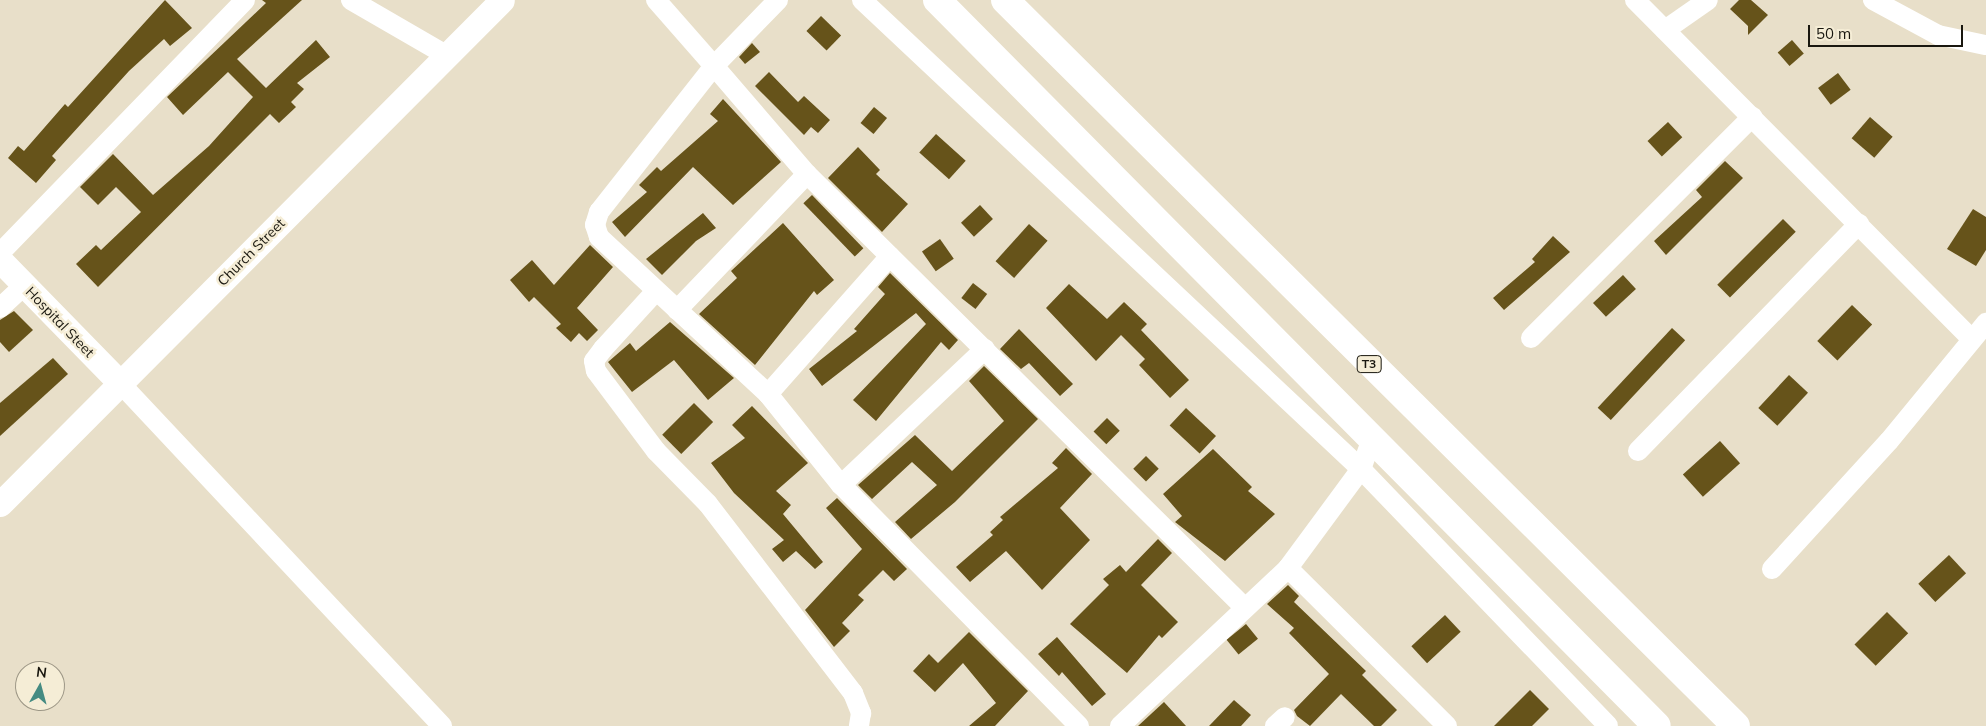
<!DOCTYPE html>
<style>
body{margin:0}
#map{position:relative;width:1986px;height:726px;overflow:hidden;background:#e8dfc9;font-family:Mulish,sans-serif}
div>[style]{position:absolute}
.building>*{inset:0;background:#66531a;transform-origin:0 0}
.minor>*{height:20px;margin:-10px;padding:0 10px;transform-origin:10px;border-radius:10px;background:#fff}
.tertiary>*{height:25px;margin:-12.5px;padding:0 12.5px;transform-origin:12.5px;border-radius:12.5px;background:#fff}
.trunk>*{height:28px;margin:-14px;padding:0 14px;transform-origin:14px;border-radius:14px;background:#fff}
span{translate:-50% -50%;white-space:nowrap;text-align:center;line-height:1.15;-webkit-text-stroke:5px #f5edd6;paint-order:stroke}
.shield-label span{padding:1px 4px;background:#f5edd6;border:1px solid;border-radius:4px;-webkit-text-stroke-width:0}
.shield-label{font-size:12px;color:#19170f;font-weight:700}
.street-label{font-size:14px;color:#19170f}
.north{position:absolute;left:15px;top:661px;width:50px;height:50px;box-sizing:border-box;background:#f5edd6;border:1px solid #9d9786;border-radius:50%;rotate:7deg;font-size:14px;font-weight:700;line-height:20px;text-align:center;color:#19170f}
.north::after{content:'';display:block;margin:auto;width:18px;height:22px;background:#458b82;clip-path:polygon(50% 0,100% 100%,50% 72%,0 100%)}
.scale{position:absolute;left:1808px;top:25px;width:155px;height:22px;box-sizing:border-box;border:2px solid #19170f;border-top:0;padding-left:6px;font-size:15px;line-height:18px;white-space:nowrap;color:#19170f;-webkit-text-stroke:4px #f5edd6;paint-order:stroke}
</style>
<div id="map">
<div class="building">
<i style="clip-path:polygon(165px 0,192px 28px,170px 46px,164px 39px,129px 71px,52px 156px,56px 160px,36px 183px,8px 158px,18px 146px,24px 151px,65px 104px,68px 107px)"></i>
<i style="clip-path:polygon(262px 0,302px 0,237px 59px,266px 88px,316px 40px,330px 57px,297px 83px,304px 89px,291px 102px,296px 107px,279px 123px,270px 114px,98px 287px,76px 264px,96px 245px,101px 250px,141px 212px,116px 187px,98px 205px,80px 187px,113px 154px,153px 195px,209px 146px,253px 97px,228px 72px,183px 115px,167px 97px,266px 3px)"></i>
<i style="clip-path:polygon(1739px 0,1751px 0,1768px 15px,1748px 35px,1748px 26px,1730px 9px)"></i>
<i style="left:821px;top:16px;width:28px;height:21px;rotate:44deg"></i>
<i style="left:1792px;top:40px;width:18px;height:19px;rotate:49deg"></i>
<i style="clip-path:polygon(752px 43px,760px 52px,745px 64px,739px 57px)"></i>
<i style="clip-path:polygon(769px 72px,798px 102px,804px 96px,830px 120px,818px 133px,811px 127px,804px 135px,755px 86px)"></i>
<i style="left:1838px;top:73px;width:21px;height:25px;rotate:53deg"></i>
<i style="clip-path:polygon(723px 99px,781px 162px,733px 205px,693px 167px,625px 237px,612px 222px,647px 192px,639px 185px,657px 167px,661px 171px,718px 121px,710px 114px)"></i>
<i style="left:874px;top:107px;width:17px;height:21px;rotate:40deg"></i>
<i style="left:1870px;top:117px;width:30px;height:28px;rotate:41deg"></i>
<i style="left:1668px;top:122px;width:21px;height:28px;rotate:47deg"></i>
<i style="left:936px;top:134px;width:40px;height:25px;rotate:42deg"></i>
<i style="clip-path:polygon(858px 147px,880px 170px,876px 174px,908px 204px,882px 232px,828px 178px)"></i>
<i style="clip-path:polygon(1725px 161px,1743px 178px,1666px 255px,1654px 241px,1702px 197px,1696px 190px)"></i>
<i style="left:812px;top:195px;width:74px;height:12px;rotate:46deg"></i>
<i style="left:980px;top:205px;width:19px;height:26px;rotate:47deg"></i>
<i style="clip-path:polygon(1973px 209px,1986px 217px,1986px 250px,1976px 266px,1947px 249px)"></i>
<i style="clip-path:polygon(703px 213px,716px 228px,696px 241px,662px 275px,646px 259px)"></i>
<i style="left:1783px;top:219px;width:18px;height:93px;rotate:45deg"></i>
<i style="clip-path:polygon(783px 223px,834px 280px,817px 295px,814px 291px,755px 365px,699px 314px,737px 278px,731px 271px)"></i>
<i style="left:1029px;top:224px;width:25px;height:50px;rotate:42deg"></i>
<i style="clip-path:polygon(1553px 236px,1570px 252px,1504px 310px,1493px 298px,1535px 262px,1532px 259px)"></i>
<i style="left:940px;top:239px;width:24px;height:22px;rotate:55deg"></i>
<i style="clip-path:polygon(590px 245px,613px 267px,577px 308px,598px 330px,587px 341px,579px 333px,571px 342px,556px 328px,561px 324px,534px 297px,529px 302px,510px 280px,532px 260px,554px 285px)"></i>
<i style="clip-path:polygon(890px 273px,958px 340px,949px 350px,941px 342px,876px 421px,853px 400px,926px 324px,916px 313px,822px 386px,809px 369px,857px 331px,854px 329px,885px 294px,878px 287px)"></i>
<i style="left:1623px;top:275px;width:19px;height:41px;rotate:47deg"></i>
<i style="left:973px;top:283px;width:18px;height:19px;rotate:38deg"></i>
<i style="clip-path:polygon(1069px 284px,1107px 319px,1124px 302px,1147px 324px,1141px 330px,1189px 380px,1170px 398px,1139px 365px,1145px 359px,1121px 335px,1096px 361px,1046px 308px)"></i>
<i style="left:1852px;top:305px;width:28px;height:50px;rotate:44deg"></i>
<i style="clip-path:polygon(14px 311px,33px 330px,9px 352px,0 342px,0 320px)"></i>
<i style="clip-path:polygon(670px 322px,734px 378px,708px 400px,674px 360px,632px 392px,608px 362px,630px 343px,636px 351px)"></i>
<i style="left:1672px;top:328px;width:18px;height:109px;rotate:43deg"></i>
<i style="clip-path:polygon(1019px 329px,1073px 384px,1060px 396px,1029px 363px,1021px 369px,1000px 349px)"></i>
<i style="clip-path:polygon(53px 358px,68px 374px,0 436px,0 403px)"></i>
<i style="clip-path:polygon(984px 366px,1038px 419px,955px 502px,911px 539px,895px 522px,937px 485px,912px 462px,872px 499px,858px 485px,915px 435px,952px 471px,1004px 421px,969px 381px)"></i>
<i style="left:1789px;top:375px;width:26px;height:45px;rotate:43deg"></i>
<i style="left:694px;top:403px;width:27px;height:45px;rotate:45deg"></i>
<i style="clip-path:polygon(752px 406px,808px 463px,776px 491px,791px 505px,783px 514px,823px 562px,815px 569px,796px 551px,783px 562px,772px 549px,784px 540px,734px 493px,711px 463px,745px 438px,732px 425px)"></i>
<i style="left:1186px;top:408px;width:41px;height:24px;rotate:43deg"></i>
<i style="left:1107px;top:418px;width:18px;height:19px;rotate:45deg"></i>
<i style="left:1720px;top:441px;width:30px;height:50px;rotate:48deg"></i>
<i style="clip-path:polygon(1066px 448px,1092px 474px,1060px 508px,1090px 540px,1042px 590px,1006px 551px,970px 582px,956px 567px,993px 535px,990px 532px,1003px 520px,1000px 517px,1058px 468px,1052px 463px)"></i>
<i style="clip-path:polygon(1213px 449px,1252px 487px,1248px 491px,1275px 514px,1225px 561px,1175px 522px,1182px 516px,1163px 494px)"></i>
<i style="left:1146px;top:456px;width:18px;height:18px;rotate:45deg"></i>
<i style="clip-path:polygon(837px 498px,907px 569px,894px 581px,883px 570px,858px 595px,864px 600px,842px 623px,850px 631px,834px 647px,805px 610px,862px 549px,826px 508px)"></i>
<i style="clip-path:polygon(1158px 539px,1172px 553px,1141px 585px,1178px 622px,1162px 638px,1159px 635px,1127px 673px,1070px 624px,1109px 585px,1103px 579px,1120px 565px,1126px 572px)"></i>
<i style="left:1949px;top:555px;width:25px;height:42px;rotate:47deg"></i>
<i style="clip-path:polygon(1288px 585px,1299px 596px,1294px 602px,1366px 671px,1362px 675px,1397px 710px,1381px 726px,1374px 726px,1341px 694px,1310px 726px,1297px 716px,1294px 710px,1329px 674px,1289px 633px,1294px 628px,1267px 604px)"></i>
<i style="left:1887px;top:612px;width:30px;height:46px;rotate:45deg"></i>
<i style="left:1445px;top:615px;width:23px;height:46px;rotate:47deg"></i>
<i style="left:1246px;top:624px;width:19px;height:25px;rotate:51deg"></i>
<i style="clip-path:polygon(969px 632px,1028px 691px,995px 726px,969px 726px,996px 703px,963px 663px,935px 692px,913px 671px,929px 654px,938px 663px)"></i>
<i style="clip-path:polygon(1057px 637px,1106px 694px,1092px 706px,1062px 672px,1059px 676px,1038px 654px)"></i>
<i style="clip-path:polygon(1530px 690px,1549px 709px,1532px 726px,1494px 726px)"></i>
<i style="clip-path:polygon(1234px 700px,1251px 715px,1241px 726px,1209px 726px)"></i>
<i style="clip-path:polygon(1164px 702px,1186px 726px,1138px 726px)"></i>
</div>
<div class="minor">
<i style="left:351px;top:0;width:110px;rotate:30.1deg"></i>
<i style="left:656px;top:0;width:88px;rotate:48.7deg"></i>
<i style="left:714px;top:66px;width:92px;rotate:-45.9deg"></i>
<i style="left:862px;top:0;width:685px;rotate:43.22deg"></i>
<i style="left:1361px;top:469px;width:356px;rotate:46.1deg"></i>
<i style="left:1635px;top:0;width:478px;rotate:45.2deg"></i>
<i style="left:1873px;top:0;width:74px;rotate:28.3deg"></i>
<i style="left:1938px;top:35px;width:48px;rotate:12deg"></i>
<i style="left:1665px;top:30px;width:52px;rotate:-34.9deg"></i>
<i style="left:0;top:253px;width:352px;rotate:-45.9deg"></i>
<i style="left:656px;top:291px;width:79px;rotate:132.4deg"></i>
<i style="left:603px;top:349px;width:15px;rotate:127deg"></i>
<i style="left:594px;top:361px;width:10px;rotate:79deg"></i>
<i style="left:596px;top:371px;width:100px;rotate:53.1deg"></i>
<i style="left:656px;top:451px;width:74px;rotate:45.5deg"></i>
<i style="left:708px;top:504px;width:238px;rotate:52.5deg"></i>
<i style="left:853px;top:693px;width:22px;rotate:68deg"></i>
<i style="left:861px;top:713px;width:13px;rotate:99deg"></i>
<i style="left:0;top:308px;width:34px;rotate:-43deg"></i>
<i style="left:677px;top:310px;width:188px;rotate:-46.3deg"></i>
<i style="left:1531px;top:338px;width:313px;rotate:-45deg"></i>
<i style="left:121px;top:384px;width:469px;rotate:46.8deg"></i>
<i style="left:768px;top:394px;width:184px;rotate:-48.5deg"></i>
<i style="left:1638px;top:451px;width:317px;rotate:-45.8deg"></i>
<i style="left:841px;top:485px;width:198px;rotate:-43.4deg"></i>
<i style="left:1288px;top:568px;width:123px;rotate:-53.6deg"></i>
<i style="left:1361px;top:469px;width:30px;rotate:-70deg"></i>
<i style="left:1772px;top:569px;width:173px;rotate:-47.6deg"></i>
<i style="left:1889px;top:441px;width:153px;rotate:-50.6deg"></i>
<i style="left:1079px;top:726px;width:339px;rotate:-134.6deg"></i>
<i style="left:841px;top:485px;width:117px;rotate:-128.7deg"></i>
<i style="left:768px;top:394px;width:231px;rotate:-137.1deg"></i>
<i style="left:599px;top:237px;width:13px;rotate:-108deg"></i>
<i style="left:595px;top:225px;width:14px;rotate:-73deg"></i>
<i style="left:599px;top:212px;width:186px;rotate:-51.8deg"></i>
<i style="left:714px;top:66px;width:143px;rotate:49.3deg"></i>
<i style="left:807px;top:174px;width:615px;rotate:44.74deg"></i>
<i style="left:1120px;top:726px;width:231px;rotate:-43.2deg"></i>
<i style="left:1288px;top:568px;width:224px;rotate:44.8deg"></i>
<i style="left:1275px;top:726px;width:13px;rotate:-42deg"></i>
</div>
<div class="tertiary">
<i style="left:0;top:260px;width:173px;rotate:45.7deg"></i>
<i style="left:0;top:504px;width:711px;rotate:-45.11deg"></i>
</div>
<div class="trunk">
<i style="left:937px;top:0;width:1022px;rotate:45.24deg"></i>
<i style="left:1005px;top:0;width:1030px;rotate:44.8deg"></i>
</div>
<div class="shield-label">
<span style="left:1369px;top:364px">T3</span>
</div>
<div class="street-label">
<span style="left:251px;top:252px;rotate:-45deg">Church Street</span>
<span style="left:60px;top:322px;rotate:46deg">Hospital Steet</span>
</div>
<div class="north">N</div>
<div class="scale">50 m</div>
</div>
